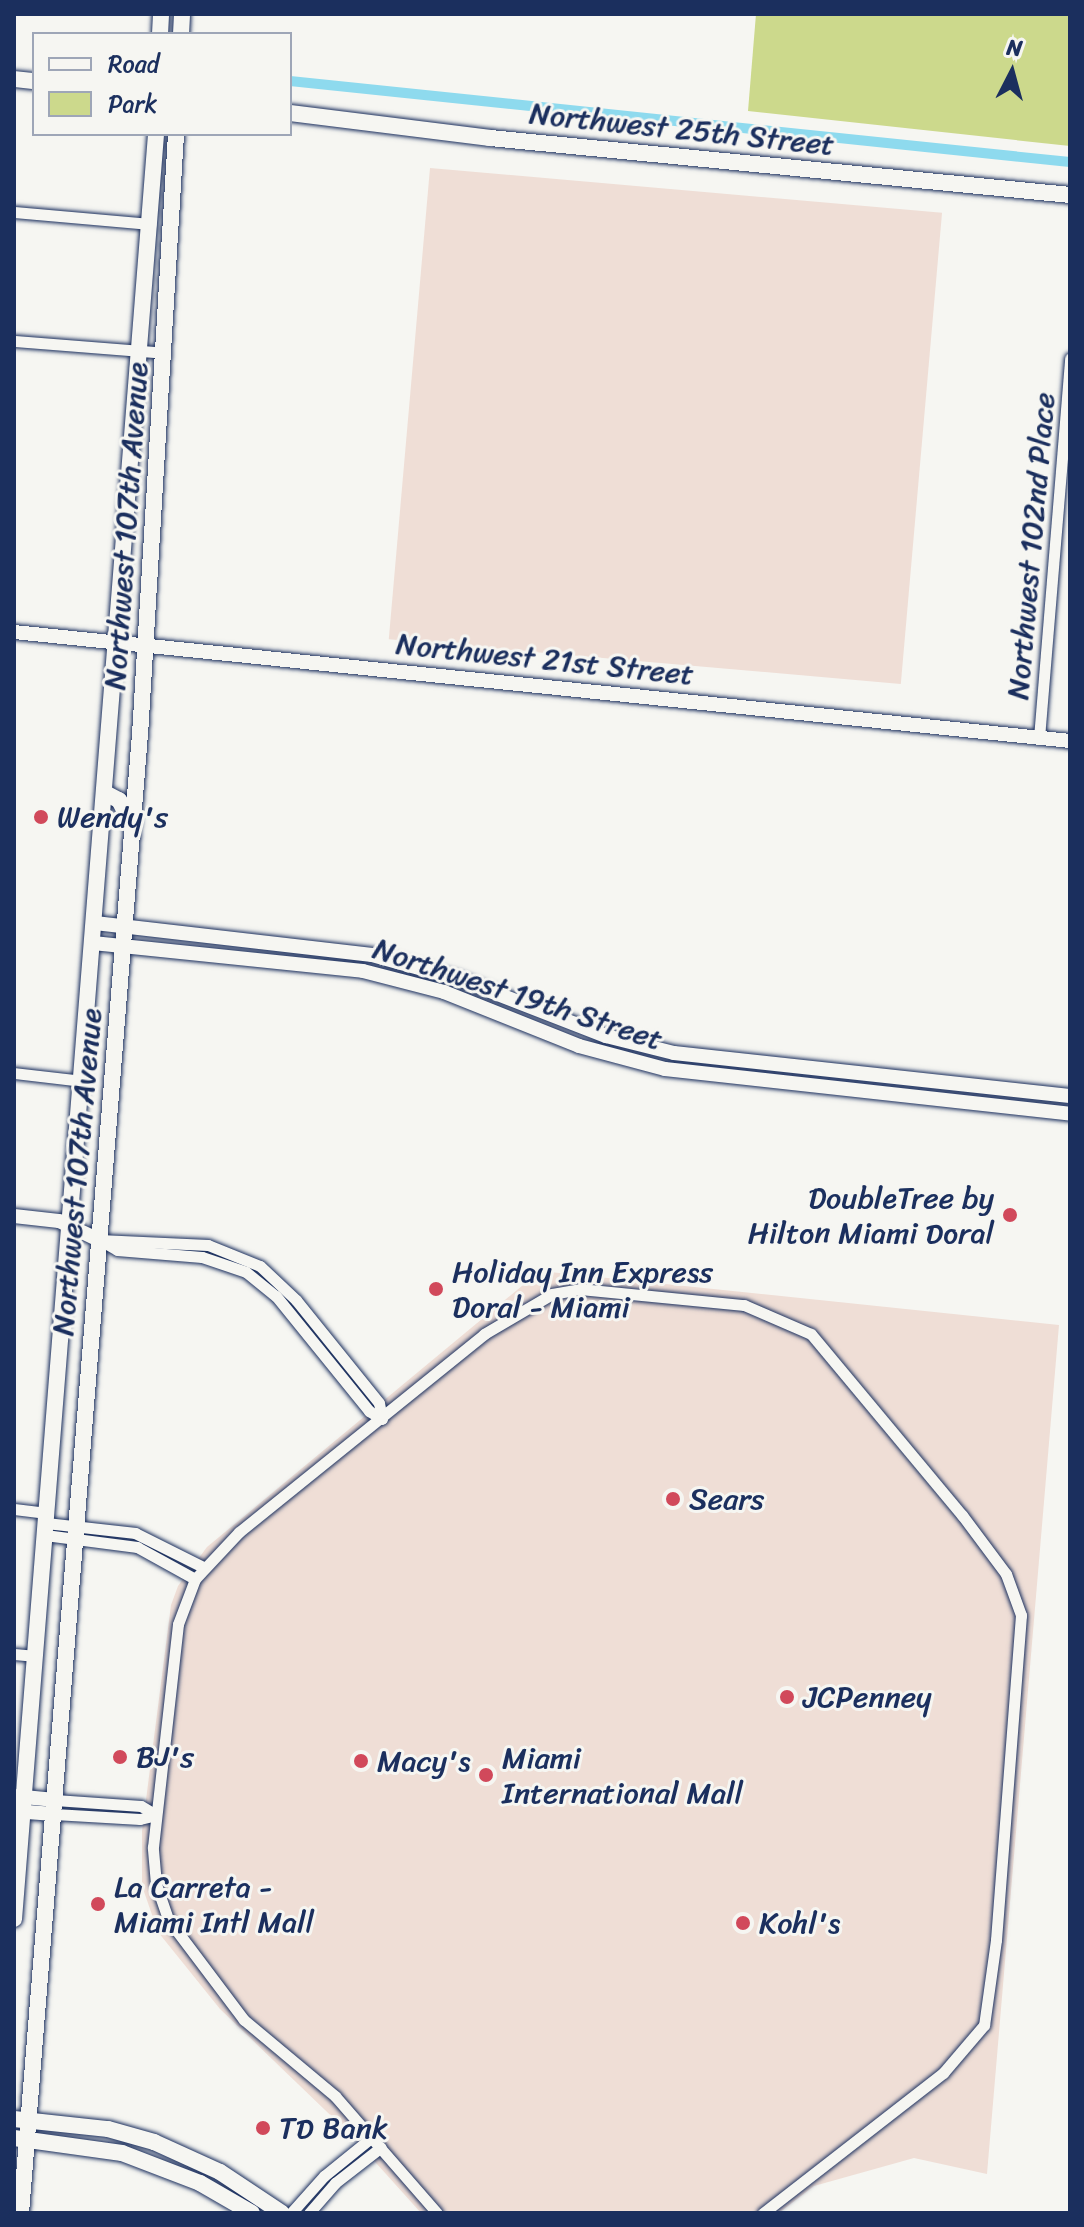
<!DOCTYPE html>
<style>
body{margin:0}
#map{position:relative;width:1084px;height:2227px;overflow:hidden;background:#f6f6f2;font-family:Sriracha,sans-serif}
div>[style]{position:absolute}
.built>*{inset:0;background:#efded6;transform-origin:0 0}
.green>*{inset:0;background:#ccd98c}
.canal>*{height:10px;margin:-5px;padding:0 5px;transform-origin:5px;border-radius:5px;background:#8edaee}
.roads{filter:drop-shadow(0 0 2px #1b2f5e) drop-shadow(0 0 2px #1b2f5e)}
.minor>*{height:11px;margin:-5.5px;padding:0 5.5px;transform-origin:5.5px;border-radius:5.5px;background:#f6f6f2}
.tertiary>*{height:14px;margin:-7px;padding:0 7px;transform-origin:7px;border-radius:7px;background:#f6f6f2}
.secondary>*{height:16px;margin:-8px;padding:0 8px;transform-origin:8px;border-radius:8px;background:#f6f6f2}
.dots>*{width:22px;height:22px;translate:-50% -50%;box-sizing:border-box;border:4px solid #f6f6f2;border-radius:50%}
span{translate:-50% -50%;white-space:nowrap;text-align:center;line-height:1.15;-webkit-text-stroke:6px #f6f6f2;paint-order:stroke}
.street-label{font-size:30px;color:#1b2f5e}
.poi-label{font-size:30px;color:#1b2f5e}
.left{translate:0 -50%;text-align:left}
.right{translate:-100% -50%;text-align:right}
.frame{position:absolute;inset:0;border:16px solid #1b2f5e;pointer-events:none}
.legend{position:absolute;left:32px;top:32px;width:260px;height:104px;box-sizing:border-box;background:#f6f6f2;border:2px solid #9ea6b7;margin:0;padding:10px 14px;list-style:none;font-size:24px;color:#1b2f5e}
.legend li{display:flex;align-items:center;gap:16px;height:40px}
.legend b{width:40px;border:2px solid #9ea6b7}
.north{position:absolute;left:972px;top:32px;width:80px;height:80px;-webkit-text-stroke:6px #f6f6f2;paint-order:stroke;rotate:6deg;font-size:22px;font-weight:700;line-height:32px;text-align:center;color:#1b2f5e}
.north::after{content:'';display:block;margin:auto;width:28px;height:36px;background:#1b2f5e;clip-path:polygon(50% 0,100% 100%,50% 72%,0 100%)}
</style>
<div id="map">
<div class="built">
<i style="left:430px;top:168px;width:514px;height:473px;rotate:5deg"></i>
<i style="clip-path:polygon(540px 1271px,1059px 1325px,987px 2174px,914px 2158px,814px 2186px,779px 2213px,421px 2213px,350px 2134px,220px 2009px,158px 1932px,142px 1886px,142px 1831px,171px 1605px,178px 1586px,207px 1547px)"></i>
</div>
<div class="green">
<i style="clip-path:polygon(756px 14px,1070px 14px,1070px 146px,748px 111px)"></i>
</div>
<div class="canal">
<i style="left:290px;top:81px;width:784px;rotate:5.93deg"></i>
</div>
<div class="roads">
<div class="minor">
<i style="left:14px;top:212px;width:137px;rotate:5deg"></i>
<i style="left:14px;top:341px;width:151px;rotate:4.5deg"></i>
<i style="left:1039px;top:738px;width:381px;rotate:-85.3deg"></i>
<i style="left:14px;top:1073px;width:68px;rotate:6.7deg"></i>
<i style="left:99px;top:1240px;width:109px;rotate:2.6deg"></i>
<i style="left:208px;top:1245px;width:56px;rotate:22deg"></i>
<i style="left:260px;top:1266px;width:50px;rotate:43.4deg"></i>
<i style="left:296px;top:1300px;width:132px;rotate:51.1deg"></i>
<i style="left:379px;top:1403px;width:16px;rotate:79deg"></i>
<i style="left:100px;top:1240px;width:20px;rotate:30deg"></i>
<i style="left:117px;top:1250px;width:85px;rotate:4.7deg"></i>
<i style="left:202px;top:1257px;width:46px;rotate:18.8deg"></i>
<i style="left:246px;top:1272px;width:38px;rotate:39deg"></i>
<i style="left:276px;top:1296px;width:148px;rotate:51deg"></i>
<i style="left:369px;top:1411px;width:15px;rotate:32deg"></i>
<i style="left:14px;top:1509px;width:33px;rotate:7deg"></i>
<i style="left:46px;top:1523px;width:90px;rotate:6.4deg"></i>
<i style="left:135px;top:1533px;width:76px;rotate:26.6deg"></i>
<i style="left:45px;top:1535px;width:93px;rotate:7.4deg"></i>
<i style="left:137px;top:1547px;width:66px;rotate:28.9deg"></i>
<i style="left:14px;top:1654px;width:22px;rotate:5deg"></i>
<i style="left:55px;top:1800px;width:86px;rotate:4deg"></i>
<i style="left:141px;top:1806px;width:17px;rotate:31deg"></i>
<i style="left:54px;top:1814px;width:86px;rotate:3.3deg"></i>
<i style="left:140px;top:1819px;width:16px;rotate:-14deg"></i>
<i style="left:291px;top:2213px;width:50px;rotate:-48.3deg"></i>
<i style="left:324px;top:2176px;width:62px;rotate:-39.1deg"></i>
<i style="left:309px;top:2213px;width:40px;rotate:-49deg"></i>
<i style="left:335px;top:2183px;width:58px;rotate:-38deg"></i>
<i style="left:437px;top:2213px;width:155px;rotate:-131.1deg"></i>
<i style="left:335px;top:2096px;width:119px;rotate:-140.1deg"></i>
<i style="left:244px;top:2020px;width:126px;rotate:-127deg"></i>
<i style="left:168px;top:1919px;width:37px;rotate:-109deg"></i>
<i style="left:156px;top:1884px;width:37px;rotate:-95deg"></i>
<i style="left:153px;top:1847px;width:224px;rotate:-83.6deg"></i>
<i style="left:178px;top:1624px;width:48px;rotate:-69.3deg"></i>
<i style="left:195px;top:1579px;width:64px;rotate:-46.9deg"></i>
<i style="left:239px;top:1532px;width:315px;rotate:-38.9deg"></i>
<i style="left:484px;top:1334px;width:79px;rotate:-30.5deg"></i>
<i style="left:552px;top:1294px;width:28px;rotate:-10deg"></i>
<i style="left:580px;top:1289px;width:165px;rotate:5.6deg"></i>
<i style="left:744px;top:1305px;width:73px;rotate:23.4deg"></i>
<i style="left:811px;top:1334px;width:236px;rotate:50.2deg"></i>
<i style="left:962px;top:1515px;width:74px;rotate:53.3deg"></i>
<i style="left:1006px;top:1574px;width:44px;rotate:69.9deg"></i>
<i style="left:1021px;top:1615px;width:326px;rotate:94.4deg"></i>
<i style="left:996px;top:1940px;width:86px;rotate:98deg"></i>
<i style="left:984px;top:2025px;width:63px;rotate:130.5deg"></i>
<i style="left:943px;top:2073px;width:228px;rotate:142.1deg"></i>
</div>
<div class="tertiary">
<i style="left:14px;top:632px;width:1062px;rotate:5.89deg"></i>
<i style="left:95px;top:923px;width:279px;rotate:6.6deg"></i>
<i style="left:372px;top:955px;width:90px;rotate:15.4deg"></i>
<i style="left:459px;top:979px;width:158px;rotate:21.2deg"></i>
<i style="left:606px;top:1036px;width:70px;rotate:14deg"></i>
<i style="left:674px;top:1053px;width:398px;rotate:6.2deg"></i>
<i style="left:93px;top:943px;width:271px;rotate:5.9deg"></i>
<i style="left:363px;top:971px;width:84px;rotate:14.5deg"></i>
<i style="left:444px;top:992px;width:145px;rotate:21.8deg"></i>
<i style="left:579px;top:1046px;width:89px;rotate:15deg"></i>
<i style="left:665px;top:1069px;width:407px;rotate:6.3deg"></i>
<i style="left:14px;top:1216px;width:45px;rotate:6.3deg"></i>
<i style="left:59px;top:1221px;width:44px;rotate:25.4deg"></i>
<i style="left:14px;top:1796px;width:41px;rotate:5.6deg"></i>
<i style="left:14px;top:1811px;width:40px;rotate:4.3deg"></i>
</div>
<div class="secondary">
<i style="left:160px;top:34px;width:20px;rotate:-87deg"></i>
<i style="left:181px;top:34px;width:20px;rotate:-87deg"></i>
<i style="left:14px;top:79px;width:20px;rotate:6deg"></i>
<i style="left:290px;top:113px;width:202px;rotate:7.1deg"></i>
<i style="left:490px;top:138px;width:583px;rotate:5.61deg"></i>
<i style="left:105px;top:793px;width:16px;rotate:27deg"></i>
<i style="left:119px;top:800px;width:29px;rotate:63deg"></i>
<i style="left:14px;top:1919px;width:1791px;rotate:-85.45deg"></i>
<i style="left:14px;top:2119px;width:95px;rotate:6.1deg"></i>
<i style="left:108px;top:2129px;width:48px;rotate:15.8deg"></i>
<i style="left:154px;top:2142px;width:72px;rotate:24.4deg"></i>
<i style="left:220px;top:2172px;width:74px;rotate:33.5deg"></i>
<i style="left:14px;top:2138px;width:109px;rotate:7.9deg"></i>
<i style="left:122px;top:2153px;width:84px;rotate:21deg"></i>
<i style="left:200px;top:2183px;width:60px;rotate:30deg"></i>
<i style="left:21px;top:2213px;width:1483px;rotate:-85.4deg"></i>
<i style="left:140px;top:735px;width:602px;rotate:-86.57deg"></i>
</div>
</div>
<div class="dots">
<i style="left:41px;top:817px;background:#d1495b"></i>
<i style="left:1010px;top:1215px;background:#d1495b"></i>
<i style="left:436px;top:1289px;background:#d1495b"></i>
<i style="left:673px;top:1499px;background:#d1495b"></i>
<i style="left:787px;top:1697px;background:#d1495b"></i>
<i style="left:120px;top:1757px;background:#d1495b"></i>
<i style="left:361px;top:1761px;background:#d1495b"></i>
<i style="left:486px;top:1775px;background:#d1495b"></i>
<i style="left:98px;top:1904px;background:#d1495b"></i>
<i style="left:743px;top:1923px;background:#d1495b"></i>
<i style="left:263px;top:2128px;background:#d1495b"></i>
</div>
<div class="street-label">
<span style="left:682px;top:129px;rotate:6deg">Northwest 25th Street</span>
<span style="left:126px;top:526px;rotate:-86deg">Northwest 107th Avenue</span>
<span style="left:1031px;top:546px;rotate:-85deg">Northwest 102nd Place</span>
<span style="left:545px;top:659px;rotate:6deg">Northwest 21st Street</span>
<span style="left:518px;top:994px;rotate:18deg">Northwest 19th Street</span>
<span style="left:77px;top:1172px;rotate:-85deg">Northwest 107th Avenue</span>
</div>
<div class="poi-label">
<span class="left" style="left:57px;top:817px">Wendy's</span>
<span class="right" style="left:994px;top:1215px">DoubleTree by<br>Hilton Miami Doral</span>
<span class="left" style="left:452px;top:1289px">Holiday Inn Express<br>Doral - Miami</span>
<span class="left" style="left:689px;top:1499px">Sears</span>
<span class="left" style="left:803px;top:1697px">JCPenney</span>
<span class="left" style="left:136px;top:1757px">BJ's</span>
<span class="left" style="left:502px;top:1775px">Miami<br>International Mall</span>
<span class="left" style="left:377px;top:1761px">Macy's</span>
<span class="left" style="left:114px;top:1904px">La Carreta -<br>Miami Intl Mall</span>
<span class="left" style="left:759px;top:1923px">Kohl's</span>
<span class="left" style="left:279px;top:2128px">TD Bank</span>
</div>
<div class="frame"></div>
<ul class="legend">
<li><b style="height:10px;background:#f6f6f2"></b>Road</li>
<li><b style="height:22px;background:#ccd98c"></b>Park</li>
</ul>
<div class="north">N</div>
</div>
